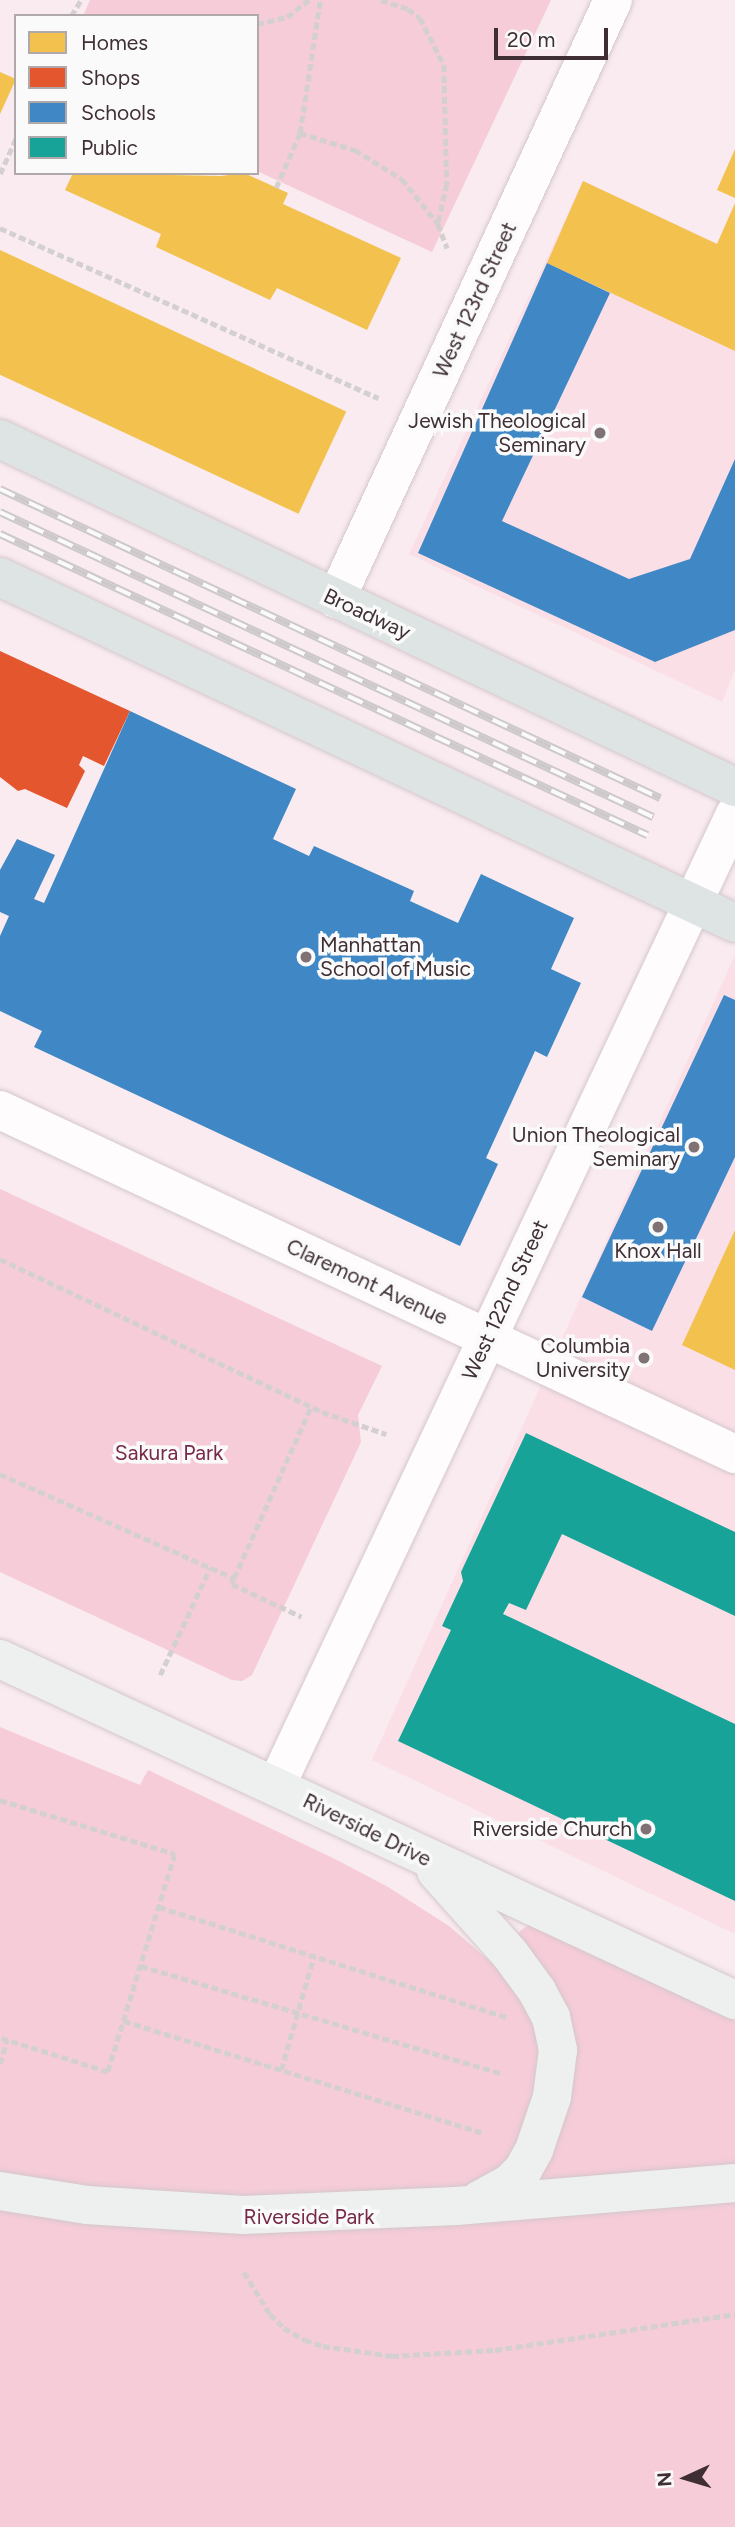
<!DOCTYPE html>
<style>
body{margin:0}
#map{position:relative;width:735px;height:2527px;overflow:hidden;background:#f9ebef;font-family:Figtree,sans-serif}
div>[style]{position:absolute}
.built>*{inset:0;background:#fbdfe7}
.green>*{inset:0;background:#f5ccd8}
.homes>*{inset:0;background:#f2c14e;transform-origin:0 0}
.shops>*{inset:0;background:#e4572e}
.schools>*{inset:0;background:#3f88c5}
.public>*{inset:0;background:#17a398}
.path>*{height:4.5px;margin-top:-2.25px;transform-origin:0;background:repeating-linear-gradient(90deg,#d4d0d1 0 7px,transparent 0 10.5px)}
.roads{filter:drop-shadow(0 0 2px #d4c7cb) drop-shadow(0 0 2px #d4c7cb)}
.street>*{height:38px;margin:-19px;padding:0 19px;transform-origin:19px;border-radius:19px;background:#fefcfd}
.secondary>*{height:38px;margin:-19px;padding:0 19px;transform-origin:19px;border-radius:19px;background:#eef0f0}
.primary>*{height:38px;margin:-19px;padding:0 19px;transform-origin:19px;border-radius:19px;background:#dee4e3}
.rail>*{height:8px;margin-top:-4px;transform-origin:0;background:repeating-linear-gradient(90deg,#fafafa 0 16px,#cdc9ca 0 32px);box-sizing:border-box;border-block:2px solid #cdc9ca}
.dots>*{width:19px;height:19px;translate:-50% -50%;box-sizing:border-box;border:4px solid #fafafa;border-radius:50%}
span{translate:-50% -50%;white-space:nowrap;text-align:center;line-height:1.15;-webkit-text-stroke:7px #fafafa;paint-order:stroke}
.street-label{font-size:21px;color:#3f2f34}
.poi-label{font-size:21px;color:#3f2f34}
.right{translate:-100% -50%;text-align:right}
.left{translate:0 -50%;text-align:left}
.park-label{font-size:21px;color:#772948}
.legend{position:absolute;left:14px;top:14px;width:245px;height:161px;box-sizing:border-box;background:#fafafa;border:2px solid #afa9ab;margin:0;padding:9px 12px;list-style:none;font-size:21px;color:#3f2f34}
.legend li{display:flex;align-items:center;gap:14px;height:35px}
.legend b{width:35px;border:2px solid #afa9ab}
.north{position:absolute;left:651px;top:2443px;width:70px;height:70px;-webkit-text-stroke:5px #fafafa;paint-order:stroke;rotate:266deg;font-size:19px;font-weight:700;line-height:28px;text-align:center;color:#3f2f34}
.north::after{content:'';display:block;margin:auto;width:24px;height:32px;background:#3f2f34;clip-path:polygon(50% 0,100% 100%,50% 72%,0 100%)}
.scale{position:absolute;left:494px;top:28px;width:114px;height:32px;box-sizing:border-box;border:4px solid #3f2f34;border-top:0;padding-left:9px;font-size:21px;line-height:24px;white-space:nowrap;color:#3f2f34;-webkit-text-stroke:5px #fafafa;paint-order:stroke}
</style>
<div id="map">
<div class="built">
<i style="clip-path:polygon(583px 181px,735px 252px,735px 670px,722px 702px,409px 554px)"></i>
<i style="clip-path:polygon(735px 955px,735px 1934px,372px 1760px)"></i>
</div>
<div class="green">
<i style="clip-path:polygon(90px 0,551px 0,432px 252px,257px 171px,257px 16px,83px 16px)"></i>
<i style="clip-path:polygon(0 1189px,382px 1366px,358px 1415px,361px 1442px,252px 1675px,242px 1681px,232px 1680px,0 1572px)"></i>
<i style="clip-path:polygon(0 1727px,140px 1785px,148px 1770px,335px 1859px,388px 1887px,449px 1926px,501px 1971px,520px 1931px,530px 1924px,735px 2021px,735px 2527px,0 2527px)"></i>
</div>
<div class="homes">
<i style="clip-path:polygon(0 72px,16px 79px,0 114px)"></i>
<i style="clip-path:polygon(735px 149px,735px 198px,717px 190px)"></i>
<i style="clip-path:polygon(73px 173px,221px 176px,244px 173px,288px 193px,283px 204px,401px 258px,367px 330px,277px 288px,270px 300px,156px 247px,161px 234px,65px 190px)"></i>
<i style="clip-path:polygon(583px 181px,717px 244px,735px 203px,735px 351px,547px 263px)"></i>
<i style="left:0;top:250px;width:382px;height:113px;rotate:25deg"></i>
<i style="clip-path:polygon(735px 1230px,735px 1370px,682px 1345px)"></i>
</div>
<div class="shops">
<i style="clip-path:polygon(0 651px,130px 711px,104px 766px,83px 756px,79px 765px,85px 771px,67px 808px,25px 789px,18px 791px,0 777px)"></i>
</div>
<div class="schools">
<i style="clip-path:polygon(547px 263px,610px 293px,502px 521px,629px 579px,690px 559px,735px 459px,735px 630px,655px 662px,418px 553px)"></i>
<i style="clip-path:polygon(130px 711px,296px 789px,273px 839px,309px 856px,314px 846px,414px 891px,410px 901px,458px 923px,481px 874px,574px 918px,551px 969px,581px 983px,547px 1057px,535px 1051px,486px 1158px,498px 1164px,460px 1246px,34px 1047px,42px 1031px,0 1011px,0 936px,9px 916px,0 912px,0 870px,17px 839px,55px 855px,34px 899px,44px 903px)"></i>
<i style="clip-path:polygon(724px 995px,735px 1000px,735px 1157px,652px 1331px,582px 1297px)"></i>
</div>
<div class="public">
<i style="clip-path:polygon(526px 1433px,735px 1532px,735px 1616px,562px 1534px,526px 1610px,509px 1603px,503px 1614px,735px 1724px,735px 1901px,398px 1741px,451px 1630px,442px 1626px,463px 1581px,461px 1572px)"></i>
</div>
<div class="path">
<i style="left:381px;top:0;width:28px;rotate:18deg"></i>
<i style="left:408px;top:9px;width:15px;rotate:37deg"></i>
<i style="left:420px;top:18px;width:53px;rotate:62.9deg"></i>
<i style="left:444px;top:65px;width:119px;rotate:88.6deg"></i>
<i style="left:447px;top:184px;width:41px;rotate:102.7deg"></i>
<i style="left:71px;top:16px;width:19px;rotate:-58deg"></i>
<i style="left:257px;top:24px;width:31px;rotate:-13deg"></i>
<i style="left:287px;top:17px;width:28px;rotate:-38deg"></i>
<i style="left:300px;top:133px;width:58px;rotate:17.2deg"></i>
<i style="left:355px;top:150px;width:55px;rotate:31.7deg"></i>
<i style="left:402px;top:179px;width:58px;rotate:51.3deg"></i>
<i style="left:438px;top:224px;width:26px;rotate:69deg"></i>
<i style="left:0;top:174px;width:39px;rotate:-66deg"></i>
<i style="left:276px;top:188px;width:60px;rotate:-66.4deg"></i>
<i style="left:300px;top:133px;width:134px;rotate:-81.4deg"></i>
<i style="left:0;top:228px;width:415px;rotate:24.2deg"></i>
<i style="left:0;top:1259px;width:357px;rotate:25.4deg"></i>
<i style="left:322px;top:1412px;width:68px;rotate:19deg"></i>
<i style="left:0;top:1474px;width:256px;rotate:24deg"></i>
<i style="left:234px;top:1578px;width:188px;rotate:-65.8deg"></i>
<i style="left:234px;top:1578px;width:6px;rotate:108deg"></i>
<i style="left:232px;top:1584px;width:77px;rotate:25.2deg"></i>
<i style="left:160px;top:1675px;width:118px;rotate:-65deg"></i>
<i style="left:0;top:1800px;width:183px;rotate:17.1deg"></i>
<i style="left:175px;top:1854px;width:228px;rotate:107.1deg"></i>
<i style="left:108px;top:2072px;width:113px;rotate:-162.5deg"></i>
<i style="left:159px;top:1907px;width:367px;rotate:17.6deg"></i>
<i style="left:141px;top:1966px;width:375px;rotate:16.6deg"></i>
<i style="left:124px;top:2021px;width:376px;rotate:17.3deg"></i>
<i style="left:0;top:2064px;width:25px;rotate:-74deg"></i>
<i style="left:281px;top:2070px;width:119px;rotate:-73.9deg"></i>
<i style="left:244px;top:2272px;width:49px;rotate:58.2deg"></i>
<i style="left:270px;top:2314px;width:20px;rotate:45deg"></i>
<i style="left:284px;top:2328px;width:24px;rotate:30deg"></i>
<i style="left:305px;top:2340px;width:19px;rotate:18deg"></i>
<i style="left:323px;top:2346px;width:70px;rotate:8.2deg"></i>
<i style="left:392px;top:2356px;width:103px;rotate:-3.3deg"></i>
<i style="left:495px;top:2350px;width:243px;rotate:-8.5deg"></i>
</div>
<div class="roads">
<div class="street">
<i style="left:336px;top:599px;width:660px;rotate:-65.18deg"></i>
<i style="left:0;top:1110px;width:812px;rotate:25.08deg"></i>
<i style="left:276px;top:1786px;width:1075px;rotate:-64.72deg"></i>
</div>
<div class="secondary">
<i style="left:0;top:1659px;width:810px;rotate:24.89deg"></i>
<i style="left:436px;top:1871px;width:111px;rotate:48.3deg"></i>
<i style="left:510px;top:1954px;width:46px;rotate:53.9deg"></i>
<i style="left:537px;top:1991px;width:30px;rotate:62deg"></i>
<i style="left:551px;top:2017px;width:34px;rotate:78deg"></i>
<i style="left:558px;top:2050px;width:47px;rotate:97.3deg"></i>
<i style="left:552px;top:2097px;width:56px;rotate:108.8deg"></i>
<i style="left:534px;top:2150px;width:23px;rotate:119deg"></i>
<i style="left:523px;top:2170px;width:18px;rotate:135deg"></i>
<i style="left:510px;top:2183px;width:35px;rotate:151deg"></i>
<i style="left:0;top:2191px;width:88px;rotate:9.1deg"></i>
<i style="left:87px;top:2205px;width:156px;rotate:3.7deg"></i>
<i style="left:243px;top:2215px;width:213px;rotate:-2.4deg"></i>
<i style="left:456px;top:2206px;width:280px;rotate:-4.7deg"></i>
</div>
<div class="primary">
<i style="left:0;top:439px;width:813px;rotate:25.34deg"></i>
<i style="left:0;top:577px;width:812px;rotate:25.21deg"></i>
</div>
</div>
<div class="rail">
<i style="left:0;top:489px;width:729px;rotate:25.09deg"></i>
<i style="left:0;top:512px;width:721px;rotate:25.04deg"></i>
<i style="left:0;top:534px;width:714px;rotate:24.95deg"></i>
</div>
<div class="dots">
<i style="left:600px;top:433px;background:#807175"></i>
<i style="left:306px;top:957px;background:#807175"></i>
<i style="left:694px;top:1147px;background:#807175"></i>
<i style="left:658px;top:1227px;background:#807175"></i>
<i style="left:644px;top:1358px;background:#807175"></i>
<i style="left:646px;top:1829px;background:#807175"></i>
</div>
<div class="street-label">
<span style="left:475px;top:300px;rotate:-65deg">West 123rd Street</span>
<span style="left:367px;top:614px;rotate:25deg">Broadway</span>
<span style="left:367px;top:1282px;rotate:25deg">Claremont Avenue</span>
<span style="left:505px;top:1300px;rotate:-65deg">West 122nd Street</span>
<span style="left:367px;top:1830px;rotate:26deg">Riverside Drive</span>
</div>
<div class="poi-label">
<span class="right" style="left:586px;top:433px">Jewish Theological<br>Seminary</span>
<span class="left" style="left:320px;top:957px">Manhattan<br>School of Music</span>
<span class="right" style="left:680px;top:1147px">Union Theological<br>Seminary</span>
<span style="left:658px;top:1251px">Knox Hall</span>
<span class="right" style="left:630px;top:1358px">Columbia<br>University</span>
<span class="right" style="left:632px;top:1829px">Riverside Church</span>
</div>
<div class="park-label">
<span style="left:169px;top:1453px">Sakura Park</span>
<span style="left:309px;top:2217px">Riverside Park</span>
</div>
<ul class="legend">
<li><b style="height:19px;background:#f2c14e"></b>Homes</li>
<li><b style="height:19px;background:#e4572e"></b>Shops</li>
<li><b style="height:19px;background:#3f88c5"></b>Schools</li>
<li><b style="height:19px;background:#17a398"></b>Public</li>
</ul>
<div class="north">N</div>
<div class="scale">20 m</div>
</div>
